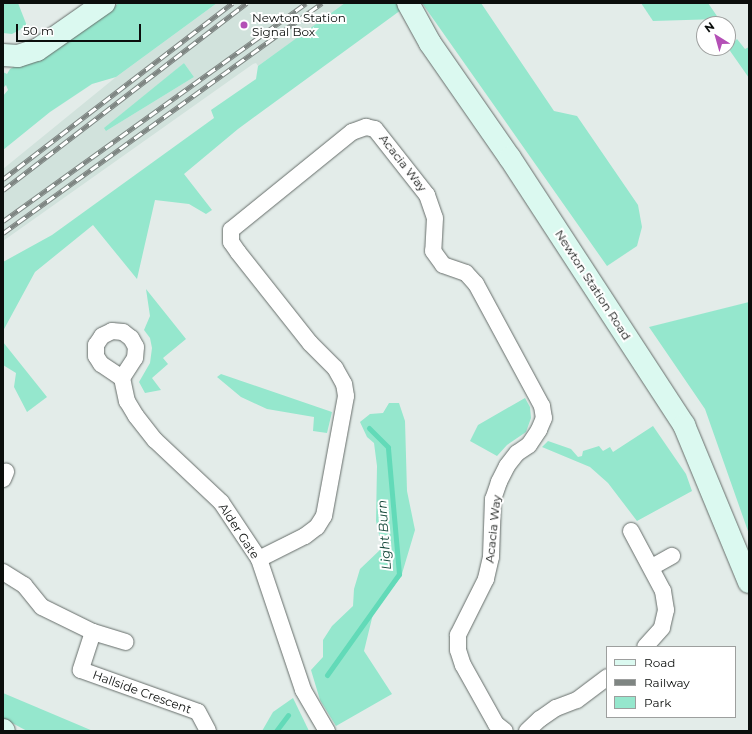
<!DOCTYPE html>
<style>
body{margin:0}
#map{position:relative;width:752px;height:734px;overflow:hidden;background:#e3ece9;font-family:Montserrat,sans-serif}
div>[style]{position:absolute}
.built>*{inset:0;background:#d1e2dc}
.green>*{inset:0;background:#95e7cd}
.stream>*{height:5px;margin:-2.5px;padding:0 2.5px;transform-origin:2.5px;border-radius:2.5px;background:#62dab8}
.roads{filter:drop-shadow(0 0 1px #666d6a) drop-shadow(0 0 1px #666d6a)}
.street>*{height:16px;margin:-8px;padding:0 8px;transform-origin:8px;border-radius:8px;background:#fff}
.secondary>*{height:22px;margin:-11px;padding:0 11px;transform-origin:11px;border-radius:11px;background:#dbf9f0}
.rail>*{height:4.5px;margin-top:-2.25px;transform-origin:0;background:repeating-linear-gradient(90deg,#fff 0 9px,#7e8582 0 18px);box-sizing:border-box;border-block:1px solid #7e8582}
.dots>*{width:11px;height:11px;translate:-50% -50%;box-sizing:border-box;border:2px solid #fff;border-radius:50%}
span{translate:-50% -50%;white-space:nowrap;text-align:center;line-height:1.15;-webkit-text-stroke:4px #fff;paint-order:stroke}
.poi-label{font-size:12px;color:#0b0e0c}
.left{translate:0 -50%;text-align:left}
.street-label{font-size:12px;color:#0b0e0c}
.water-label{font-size:13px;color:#134739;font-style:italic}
.frame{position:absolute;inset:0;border:4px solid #0b0e0c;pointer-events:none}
.legend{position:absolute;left:606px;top:646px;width:130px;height:72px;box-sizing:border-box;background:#fff;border:1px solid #9d9f9e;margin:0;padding:5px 7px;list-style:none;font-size:12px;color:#0b0e0c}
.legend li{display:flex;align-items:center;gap:8px;height:20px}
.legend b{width:20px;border:1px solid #9d9f9e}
.north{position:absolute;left:696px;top:16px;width:40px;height:40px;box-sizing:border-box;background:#fff;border:1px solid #9d9f9e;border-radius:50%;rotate:323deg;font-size:11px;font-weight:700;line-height:16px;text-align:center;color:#0b0e0c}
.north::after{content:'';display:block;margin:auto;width:14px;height:18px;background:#b450b6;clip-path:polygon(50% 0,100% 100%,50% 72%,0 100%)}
.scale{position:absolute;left:16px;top:24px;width:125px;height:18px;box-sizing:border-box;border:2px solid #0b0e0c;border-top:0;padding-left:5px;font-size:12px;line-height:14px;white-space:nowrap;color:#0b0e0c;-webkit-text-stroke:3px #fff;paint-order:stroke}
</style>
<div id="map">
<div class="built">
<i style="clip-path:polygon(evenodd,217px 3px,346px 3px,258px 66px,256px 63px,253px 64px,3px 241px,3px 169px,116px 77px,217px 3px,184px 63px,194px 77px,106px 131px,184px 63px)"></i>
</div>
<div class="green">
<i style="clip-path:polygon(3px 3px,18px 3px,27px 26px,12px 34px,3px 33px)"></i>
<i style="clip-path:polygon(119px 3px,217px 3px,116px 77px,92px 84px,50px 112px,3px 150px,3px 96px,8px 90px,6px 85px,3px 88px,3px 72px,7px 74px,10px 69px,77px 34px)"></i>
<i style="clip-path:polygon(345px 3px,396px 3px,401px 10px,238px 129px,184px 174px,212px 210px,206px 214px,189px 204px,155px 200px,137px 279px,93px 225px,35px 272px,3px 331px,3px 262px,52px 235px,214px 118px,211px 110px,256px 79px,258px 66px)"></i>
<i style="clip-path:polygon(422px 3px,481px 3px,554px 111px,577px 116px,638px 205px,642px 227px,637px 246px,607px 266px)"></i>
<i style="clip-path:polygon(641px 3px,708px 3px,719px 19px,653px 21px)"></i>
<i style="clip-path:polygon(737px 39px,745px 49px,749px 47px,749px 78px,728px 48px)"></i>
<i style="clip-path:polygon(184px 63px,194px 77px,106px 131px,104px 128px)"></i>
<i style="clip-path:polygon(146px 289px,186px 339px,163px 358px,168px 364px,152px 378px,161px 390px,145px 393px,139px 382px,150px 363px,152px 348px,150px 338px,144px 330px,150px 316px)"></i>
<i style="clip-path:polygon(749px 302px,749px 534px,705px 409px,649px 327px)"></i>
<i style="clip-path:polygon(3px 342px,47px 397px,27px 412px,14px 387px,16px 373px,3px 365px)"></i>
<i style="clip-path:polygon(221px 374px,332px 412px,327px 433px,313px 431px,314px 417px,267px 409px,241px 397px,217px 377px)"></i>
<i style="clip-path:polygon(525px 398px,530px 407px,531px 418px,526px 432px,507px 445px,497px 456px,470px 441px,478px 425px)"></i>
<i style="clip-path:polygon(389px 403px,399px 403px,405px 421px,407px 491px,415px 530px,401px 577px,374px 610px,364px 651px,392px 694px,336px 726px,320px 700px,311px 670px,323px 657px,323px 640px,332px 626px,353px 606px,354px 589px,360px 569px,382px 548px,376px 521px,377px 466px,374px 443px,367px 437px,360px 422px,370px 414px,383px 413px)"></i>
<i style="clip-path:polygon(653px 426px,686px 474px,692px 491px,637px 521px,608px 483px,590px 467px,542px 447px,548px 441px,571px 449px,578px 457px,582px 456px,583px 451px,599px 446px,603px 451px,610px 447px,613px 452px)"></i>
<i style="clip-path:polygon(3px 693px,93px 731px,27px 731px,3px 718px)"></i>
<i style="clip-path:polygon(293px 698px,309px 731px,262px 731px,273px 712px)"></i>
</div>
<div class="stream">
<i style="left:327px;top:675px;width:124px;rotate:-54.5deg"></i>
<i style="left:399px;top:574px;width:127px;rotate:-95deg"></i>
<i style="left:388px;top:447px;width:27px;rotate:-135deg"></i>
<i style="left:276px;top:731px;width:20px;rotate:-53deg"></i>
</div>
<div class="roads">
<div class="street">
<i style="left:112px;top:331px;width:11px;rotate:5deg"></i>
<i style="left:123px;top:332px;width:10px;rotate:37deg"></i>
<i style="left:131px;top:338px;width:10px;rotate:61deg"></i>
<i style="left:136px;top:347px;width:11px;rotate:95deg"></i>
<i style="left:135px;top:358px;width:24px;rotate:123deg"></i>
<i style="left:122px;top:378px;width:25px;rotate:-146deg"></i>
<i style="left:101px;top:364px;width:9px;rotate:-122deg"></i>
<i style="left:96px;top:356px;width:11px;rotate:-90deg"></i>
<i style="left:96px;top:345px;width:11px;rotate:-56deg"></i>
<i style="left:102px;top:336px;width:11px;rotate:-27deg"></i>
<i style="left:122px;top:378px;width:24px;rotate:78deg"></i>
<i style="left:127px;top:401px;width:17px;rotate:59deg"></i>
<i style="left:136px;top:416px;width:31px;rotate:52deg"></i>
<i style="left:155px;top:440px;width:91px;rotate:43.2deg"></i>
<i style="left:221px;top:502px;width:69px;rotate:56.3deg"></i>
<i style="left:259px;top:559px;width:138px;rotate:71.4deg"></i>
<i style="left:303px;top:690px;width:48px;rotate:59.7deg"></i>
<i style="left:3px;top:479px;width:8px;rotate:-67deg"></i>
<i style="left:631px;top:531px;width:68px;rotate:61.9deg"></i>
<i style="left:663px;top:591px;width:19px;rotate:81deg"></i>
<i style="left:666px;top:610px;width:18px;rotate:103deg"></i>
<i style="left:662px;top:628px;width:25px;rotate:132deg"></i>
<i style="left:259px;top:559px;width:51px;rotate:-26.6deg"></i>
<i style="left:305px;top:536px;width:15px;rotate:-37deg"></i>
<i style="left:317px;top:527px;width:13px;rotate:-58deg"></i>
<i style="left:324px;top:516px;width:122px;rotate:-79.6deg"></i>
<i style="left:346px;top:396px;width:12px;rotate:-99deg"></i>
<i style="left:344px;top:384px;width:18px;rotate:-119deg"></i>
<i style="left:335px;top:368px;width:35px;rotate:-135deg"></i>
<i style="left:310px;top:343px;width:116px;rotate:-128.4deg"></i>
<i style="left:238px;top:252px;width:12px;rotate:-125deg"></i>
<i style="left:231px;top:242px;width:12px;rotate:-90deg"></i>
<i style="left:231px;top:230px;width:156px;rotate:-39deg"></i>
<i style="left:352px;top:132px;width:15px;rotate:-20deg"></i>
<i style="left:366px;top:127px;width:9px;rotate:13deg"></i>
<i style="left:375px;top:129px;width:84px;rotate:51.8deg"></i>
<i style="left:427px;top:195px;width:24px;rotate:71deg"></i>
<i style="left:435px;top:218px;width:33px;rotate:93deg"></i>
<i style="left:433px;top:251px;width:17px;rotate:54deg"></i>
<i style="left:443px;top:265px;width:24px;rotate:19deg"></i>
<i style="left:466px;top:273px;width:15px;rotate:48deg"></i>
<i style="left:476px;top:284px;width:139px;rotate:61.6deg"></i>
<i style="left:542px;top:406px;width:12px;rotate:81deg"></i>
<i style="left:544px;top:418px;width:13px;rotate:113deg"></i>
<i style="left:539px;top:430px;width:18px;rotate:124deg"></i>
<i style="left:529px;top:445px;width:14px;rotate:146deg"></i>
<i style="left:517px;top:453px;width:16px;rotate:128deg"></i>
<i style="left:507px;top:466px;width:18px;rotate:117deg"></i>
<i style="left:499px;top:482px;width:18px;rotate:109deg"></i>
<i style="left:493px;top:499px;width:58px;rotate:92deg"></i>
<i style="left:491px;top:557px;width:23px;rotate:103deg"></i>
<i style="left:486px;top:579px;width:63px;rotate:116.6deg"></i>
<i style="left:458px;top:635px;width:15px;rotate:90deg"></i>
<i style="left:458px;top:650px;width:16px;rotate:72deg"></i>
<i style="left:463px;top:665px;width:68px;rotate:60.8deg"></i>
<i style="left:496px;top:724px;width:11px;rotate:38deg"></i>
<i style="left:652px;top:567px;width:23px;rotate:-29deg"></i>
<i style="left:3px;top:572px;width:25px;rotate:32deg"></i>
<i style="left:24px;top:585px;width:28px;rotate:51deg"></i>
<i style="left:42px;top:607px;width:57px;rotate:26.1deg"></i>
<i style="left:93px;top:632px;width:34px;rotate:17deg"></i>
<i style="left:93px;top:632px;width:40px;rotate:108deg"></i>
<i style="left:81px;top:670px;width:124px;rotate:19.7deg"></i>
<i style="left:198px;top:712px;width:21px;rotate:62deg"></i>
<i style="left:527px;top:731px;width:18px;rotate:-43deg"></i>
<i style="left:540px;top:719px;width:19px;rotate:-35deg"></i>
<i style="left:556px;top:708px;width:22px;rotate:-21deg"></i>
<i style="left:577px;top:700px;width:38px;rotate:-37deg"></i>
</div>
<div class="secondary">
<i style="left:408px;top:3px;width:46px;rotate:61.2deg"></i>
<i style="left:430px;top:43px;width:140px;rotate:55.2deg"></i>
<i style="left:510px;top:158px;width:319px;rotate:56.9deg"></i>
<i style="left:684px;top:425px;width:170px;rotate:67.5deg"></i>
<i style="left:3px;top:55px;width:15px;rotate:4deg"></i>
<i style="left:18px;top:56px;width:20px;rotate:-18deg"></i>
<i style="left:37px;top:50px;width:82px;rotate:-35deg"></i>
<i style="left:3px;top:730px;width:1px;rotate:45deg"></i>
</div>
</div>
<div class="rail">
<i style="left:3px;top:179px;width:289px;rotate:-37.5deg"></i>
<i style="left:3px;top:190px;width:307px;rotate:-37.5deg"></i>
<i style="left:3px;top:221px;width:373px;rotate:-35.7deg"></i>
<i style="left:3px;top:233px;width:393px;rotate:-35.8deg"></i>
</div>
<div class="dots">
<i style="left:244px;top:25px;background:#b450b6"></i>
</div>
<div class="poi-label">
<span class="left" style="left:252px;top:25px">Newton Station<br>Signal Box</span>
</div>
<div class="street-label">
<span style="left:403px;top:163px;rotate:52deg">Acacia Way</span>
<span style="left:593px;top:285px;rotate:57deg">Newton Station Road</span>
<span style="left:493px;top:529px;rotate:-84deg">Acacia Way</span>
<span style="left:239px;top:531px;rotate:57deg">Alder Gate</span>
<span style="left:142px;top:692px;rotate:20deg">Hallside Crescent</span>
</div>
<div class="water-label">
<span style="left:384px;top:535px;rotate:-94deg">Light Burn</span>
</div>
<div class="frame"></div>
<ul class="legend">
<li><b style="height:5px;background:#dbf9f0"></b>Road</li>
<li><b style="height:5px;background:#7e8582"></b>Railway</li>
<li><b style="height:11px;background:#95e7cd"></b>Park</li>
</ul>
<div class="north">N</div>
<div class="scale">50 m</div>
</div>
